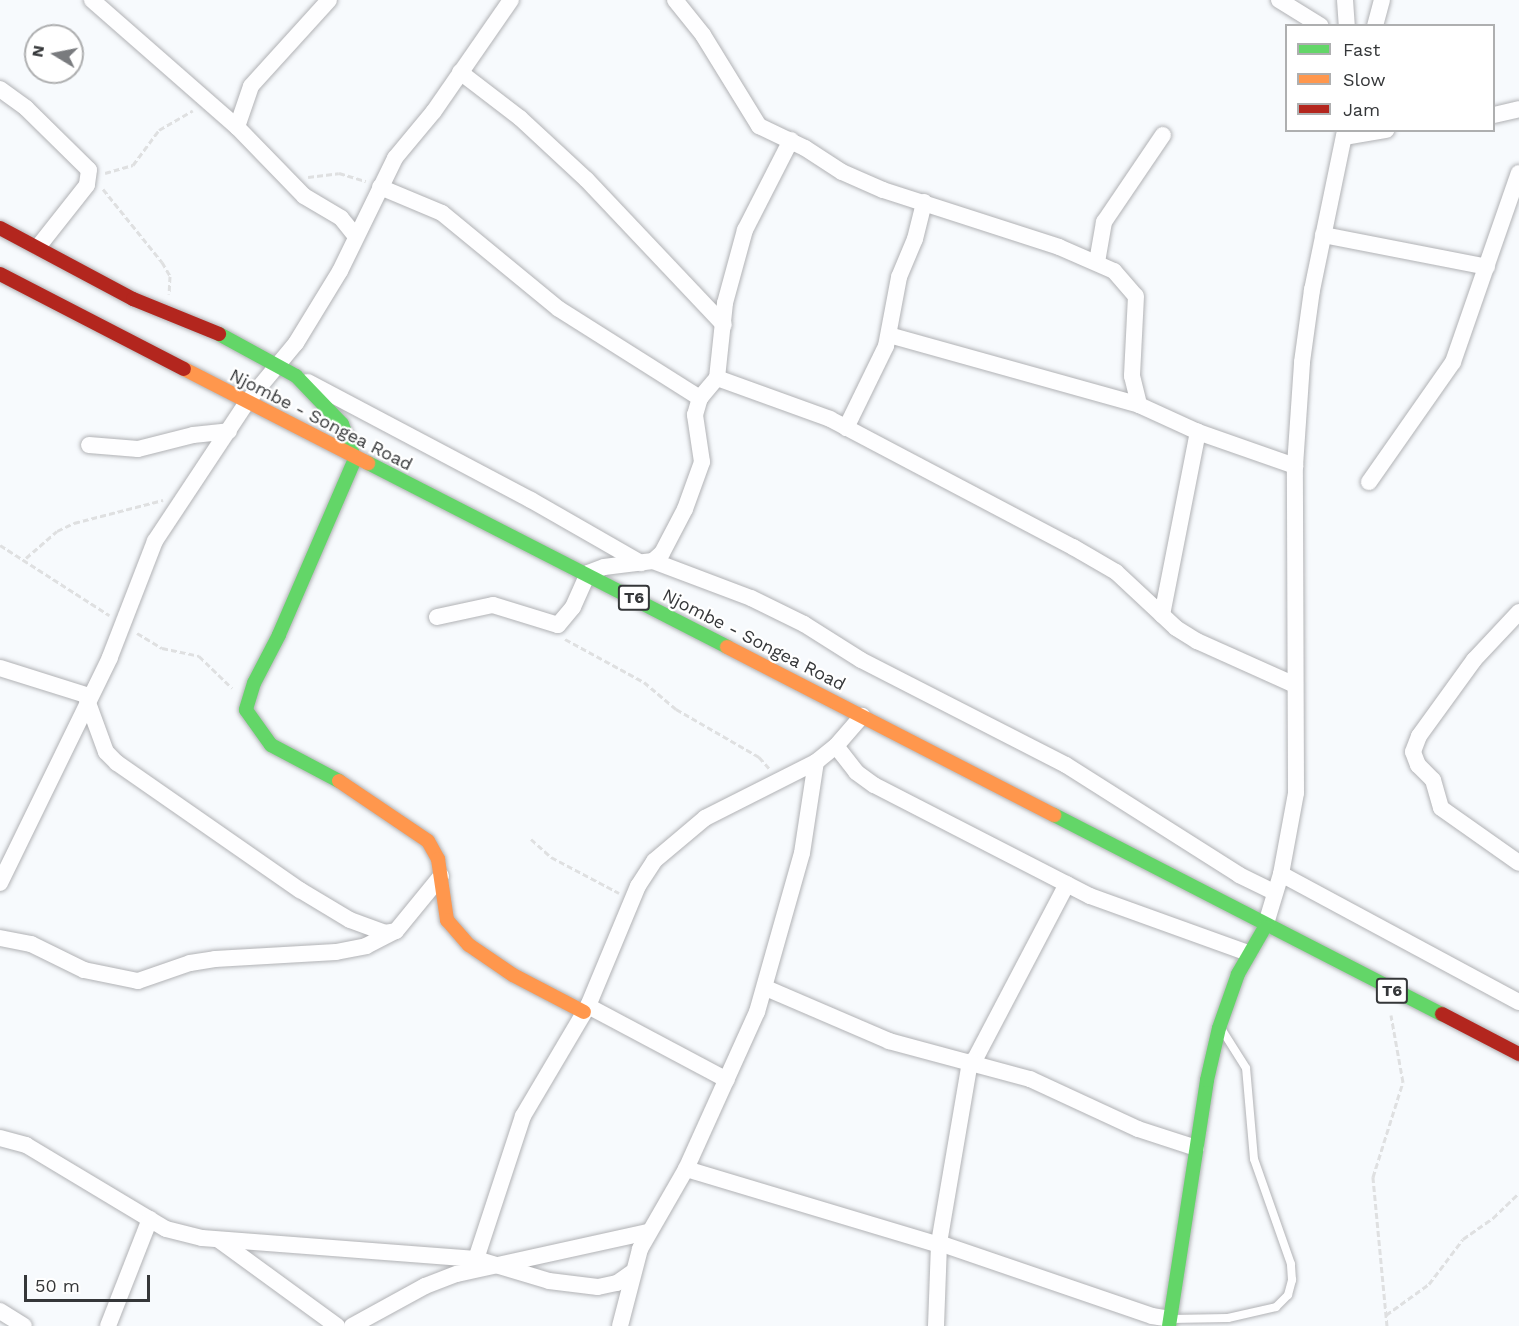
<!DOCTYPE html>
<style>
body{margin:0}
#map{position:relative;width:1519px;height:1326px;overflow:hidden;background:#f7fafd;font-family:"Work Sans",sans-serif}
div>[style]{position:absolute}
.path>*{height:3px;margin-top:-1.5px;transform-origin:0;background:repeating-linear-gradient(90deg,#dfe0e1 0 6px,transparent 0 9px)}
.roads{filter:drop-shadow(0 0 2px #b1b2b5) drop-shadow(0 0 2px #b1b2b5)}
.lane>*{height:8px;margin:-4px;padding:0 4px;transform-origin:4px;border-radius:4px;background:#fefeff}
.street>*{height:16px;margin:-8px;padding:0 8px;transform-origin:8px;border-radius:8px;background:#fefeff}
.fast>*{height:14px;margin:-7px;padding:0 7px;transform-origin:7px;border-radius:7px;background:#63d668}
.slow>*{height:14px;margin:-7px;padding:0 7px;transform-origin:7px;border-radius:7px;background:#ff974d}
.jam>*{height:14px;margin:-7px;padding:0 7px;transform-origin:7px;border-radius:7px;background:#b3261e}
span{translate:-50% -50%;white-space:nowrap;text-align:center;line-height:1.15;-webkit-text-stroke:4.5px #fff;paint-order:stroke}
.shield-label span{padding:2px 4px;background:#fff;border:2px solid;border-radius:4px;-webkit-text-stroke-width:0}
.shield-label{font-size:16px;color:#353739;font-weight:700}
.street-label{font-size:18px;color:#353739}
.legend{position:absolute;left:1285px;top:24px;width:210px;height:108px;box-sizing:border-box;background:#fff;border:2px solid #aeafb0;margin:0;padding:8px 10px;list-style:none;font-size:18px;color:#353739}
.legend li{display:flex;align-items:center;gap:12px;height:30px}
.legend b{width:30px;border:2px solid #aeafb0}
.north{position:absolute;left:24px;top:24px;width:60px;height:60px;box-sizing:border-box;background:#fff;border:2px solid #aeafb0;border-radius:50%;rotate:280deg;font-size:16px;font-weight:700;line-height:24px;text-align:center;color:#353739}
.north::after{content:'';display:block;margin:auto;width:21px;height:27px;background:#797b7e;clip-path:polygon(50% 0,100% 100%,50% 72%,0 100%)}
.scale{position:absolute;left:24px;top:1275px;width:126px;height:27px;box-sizing:border-box;border:3px solid #353739;border-top:0;padding-left:8px;font-size:18px;line-height:21px;white-space:nowrap;color:#353739;-webkit-text-stroke:4px #fff;paint-order:stroke}
</style>
<div id="map">
<div class="path">
<i style="left:105px;top:173px;width:29px;rotate:-16deg"></i>
<i style="left:133px;top:165px;width:44px;rotate:-53.4deg"></i>
<i style="left:159px;top:130px;width:39px;rotate:-30deg"></i>
<i style="left:308px;top:177px;width:31px;rotate:-7deg"></i>
<i style="left:339px;top:173px;width:28px;rotate:17deg"></i>
<i style="left:103px;top:189px;width:94px;rotate:51.1deg"></i>
<i style="left:162px;top:262px;width:16px;rotate:60deg"></i>
<i style="left:170px;top:276px;width:18px;rotate:93deg"></i>
<i style="left:0;top:545px;width:130px;rotate:32.7deg"></i>
<i style="left:26px;top:558px;width:41px;rotate:-41.1deg"></i>
<i style="left:57px;top:531px;width:19px;rotate:-25deg"></i>
<i style="left:74px;top:523px;width:92px;rotate:-14.5deg"></i>
<i style="left:137px;top:633px;width:29px;rotate:31deg"></i>
<i style="left:162px;top:648px;width:38px;rotate:12deg"></i>
<i style="left:199px;top:656px;width:46px;rotate:44.1deg"></i>
<i style="left:565px;top:639px;width:90px;rotate:28.6deg"></i>
<i style="left:644px;top:682px;width:42px;rotate:40.2deg"></i>
<i style="left:676px;top:709px;width:96px;rotate:30deg"></i>
<i style="left:759px;top:757px;width:15px;rotate:48deg"></i>
<i style="left:531px;top:839px;width:27px;rotate:42deg"></i>
<i style="left:551px;top:857px;width:77px;rotate:27.9deg"></i>
<i style="left:1386px;top:1315px;width:53px;rotate:-35.8deg"></i>
<i style="left:1429px;top:1284px;width:56px;rotate:-52.9deg"></i>
<i style="left:1463px;top:1239px;width:37px;rotate:-35deg"></i>
<i style="left:1493px;top:1218px;width:36px;rotate:-44deg"></i>
<i style="left:1387px;top:1326px;width:150px;rotate:-95.4deg"></i>
<i style="left:1373px;top:1177px;width:100px;rotate:-72.5deg"></i>
<i style="left:1403px;top:1082px;width:68px;rotate:-100.2deg"></i>
</div>
<div class="roads">
<div class="lane">
<i style="left:1171px;top:1319px;width:57px;rotate:-1deg"></i>
<i style="left:1228px;top:1318px;width:49px;rotate:-12.9deg"></i>
<i style="left:1276px;top:1307px;width:17px;rotate:-45deg"></i>
<i style="left:1288px;top:1295px;width:16px;rotate:-75deg"></i>
<i style="left:1292px;top:1280px;width:16px;rotate:-94deg"></i>
<i style="left:1291px;top:1264px;width:111px;rotate:-109.4deg"></i>
<i style="left:1254px;top:1159px;width:91px;rotate:-95deg"></i>
<i style="left:1246px;top:1068px;width:45px;rotate:-122.3deg"></i>
</div>
<div class="street">
<i style="left:92px;top:0;width:193px;rotate:41.2deg"></i>
<i style="left:237px;top:127px;width:96px;rotate:45.8deg"></i>
<i style="left:304px;top:196px;width:43px;rotate:30.7deg"></i>
<i style="left:341px;top:218px;width:22px;rotate:51deg"></i>
<i style="left:675px;top:0;width:45px;rotate:51.3deg"></i>
<i style="left:703px;top:35px;width:107px;rotate:58.4deg"></i>
<i style="left:759px;top:126px;width:51px;rotate:25.6deg"></i>
<i style="left:805px;top:148px;width:44px;rotate:33deg"></i>
<i style="left:842px;top:172px;width:45px;rotate:23.7deg"></i>
<i style="left:883px;top:190px;width:185px;rotate:17.9deg"></i>
<i style="left:1059px;top:247px;width:60px;rotate:23.6deg"></i>
<i style="left:1114px;top:271px;width:33px;rotate:49deg"></i>
<i style="left:1136px;top:296px;width:80px;rotate:92.9deg"></i>
<i style="left:1132px;top:376px;width:30px;rotate:76deg"></i>
<i style="left:1139px;top:405px;width:65px;rotate:24.6deg"></i>
<i style="left:1198px;top:432px;width:103px;rotate:19.3deg"></i>
<i style="left:1279px;top:0;width:49px;rotate:31.8deg"></i>
<i style="left:1345px;top:0;width:26px;rotate:86deg"></i>
<i style="left:1375px;top:26px;width:27px;rotate:-75deg"></i>
<i style="left:460px;top:72px;width:76px;rotate:37.5deg"></i>
<i style="left:520px;top:118px;width:91px;rotate:42.8deg"></i>
<i style="left:587px;top:180px;width:199px;rotate:46.6deg"></i>
<i style="left:0;top:89px;width:32px;rotate:36deg"></i>
<i style="left:26px;top:108px;width:88px;rotate:44.5deg"></i>
<i style="left:89px;top:170px;width:15px;rotate:98deg"></i>
<i style="left:87px;top:185px;width:79px;rotate:128.3deg"></i>
<i style="left:1494px;top:115px;width:26px;rotate:-13deg"></i>
<i style="left:237px;top:127px;width:43px;rotate:-71.1deg"></i>
<i style="left:251px;top:86px;width:116px;rotate:-47.8deg"></i>
<i style="left:1344px;top:137px;width:43px;rotate:-9.5deg"></i>
<i style="left:380px;top:187px;width:67px;rotate:22.8deg"></i>
<i style="left:442px;top:213px;width:151px;rotate:39.4deg"></i>
<i style="left:559px;top:309px;width:167px;rotate:32.3deg"></i>
<i style="left:1323px;top:235px;width:167px;rotate:11deg"></i>
<i style="left:1097px;top:262px;width:41px;rotate:-80.1deg"></i>
<i style="left:1104px;top:222px;width:105px;rotate:-55.9deg"></i>
<i style="left:889px;top:335px;width:260px;rotate:15.6deg"></i>
<i style="left:717px;top:378px;width:120px;rotate:19.9deg"></i>
<i style="left:830px;top:419px;width:275px;rotate:27.8deg"></i>
<i style="left:1073px;top:547px;width:50px;rotate:30.2deg"></i>
<i style="left:1116px;top:572px;width:82px;rotate:43deg"></i>
<i style="left:1176px;top:628px;width:25px;rotate:32deg"></i>
<i style="left:1197px;top:641px;width:107px;rotate:24.2deg"></i>
<i style="left:308px;top:382px;width:252px;rotate:27.9deg"></i>
<i style="left:531px;top:500px;width:127px;rotate:29.8deg"></i>
<i style="left:846px;top:428px;width:91px;rotate:-64deg"></i>
<i style="left:886px;top:346px;width:70px;rotate:-79.3deg"></i>
<i style="left:899px;top:277px;width:41px;rotate:-67.2deg"></i>
<i style="left:915px;top:239px;width:38px;rotate:-76deg"></i>
<i style="left:89px;top:445px;width:49px;rotate:4.7deg"></i>
<i style="left:138px;top:449px;width:57px;rotate:-14.3deg"></i>
<i style="left:193px;top:435px;width:36px;rotate:-6deg"></i>
<i style="left:1369px;top:482px;width:146px;rotate:-55deg"></i>
<i style="left:1453px;top:362px;width:200px;rotate:-70.8deg"></i>
<i style="left:653px;top:561px;width:105px;rotate:20.7deg"></i>
<i style="left:751px;top:598px;width:59px;rotate:26.1deg"></i>
<i style="left:804px;top:624px;width:67px;rotate:32.3deg"></i>
<i style="left:861px;top:660px;width:230px;rotate:27.1deg"></i>
<i style="left:1066px;top:765px;width:205px;rotate:32.4deg"></i>
<i style="left:1239px;top:875px;width:39px;rotate:26deg"></i>
<i style="left:1519px;top:612px;width:66px;rotate:133.2deg"></i>
<i style="left:1474px;top:660px;width:94px;rotate:125.9deg"></i>
<i style="left:1419px;top:736px;width:17px;rotate:111deg"></i>
<i style="left:1413px;top:752px;width:14px;rotate:69deg"></i>
<i style="left:1418px;top:765px;width:21px;rotate:45deg"></i>
<i style="left:1433px;top:780px;width:29px;rotate:74deg"></i>
<i style="left:1441px;top:808px;width:95px;rotate:35.2deg"></i>
<i style="left:1162px;top:615px;width:187px;rotate:-78.9deg"></i>
<i style="left:437px;top:617px;width:57px;rotate:-12.1deg"></i>
<i style="left:493px;top:605px;width:68px;rotate:17.1deg"></i>
<i style="left:558px;top:625px;width:23px;rotate:-50deg"></i>
<i style="left:573px;top:607px;width:37px;rotate:-66deg"></i>
<i style="left:588px;top:573px;width:17px;rotate:-21deg"></i>
<i style="left:604px;top:567px;width:49px;rotate:-7deg"></i>
<i style="left:653px;top:561px;width:12px;rotate:-42deg"></i>
<i style="left:662px;top:553px;width:50px;rotate:-62.4deg"></i>
<i style="left:685px;top:509px;width:50px;rotate:-70.1deg"></i>
<i style="left:702px;top:462px;width:48px;rotate:-98.5deg"></i>
<i style="left:695px;top:415px;width:18px;rotate:-74deg"></i>
<i style="left:700px;top:398px;width:26px;rotate:-50deg"></i>
<i style="left:717px;top:378px;width:75px;rotate:-83.9deg"></i>
<i style="left:725px;top:303px;width:76px;rotate:-74.7deg"></i>
<i style="left:745px;top:230px;width:101px;rotate:-62.9deg"></i>
<i style="left:0;top:668px;width:93px;rotate:17.5deg"></i>
<i style="left:87px;top:700px;width:55px;rotate:69.9deg"></i>
<i style="left:106px;top:752px;width:16px;rotate:45deg"></i>
<i style="left:117px;top:763px;width:223px;rotate:34.8deg"></i>
<i style="left:300px;top:890px;width:58px;rotate:31deg"></i>
<i style="left:350px;top:920px;width:37px;rotate:20deg"></i>
<i style="left:385px;top:933px;width:11px;rotate:-10deg"></i>
<i style="left:396px;top:931px;width:71px;rotate:-50.7deg"></i>
<i style="left:836px;top:746px;width:33px;rotate:52deg"></i>
<i style="left:856px;top:772px;width:22px;rotate:36deg"></i>
<i style="left:874px;top:785px;width:243px;rotate:27.2deg"></i>
<i style="left:1090px;top:896px;width:168px;rotate:19.8deg"></i>
<i style="left:1281px;top:874px;width:270px;rotate:28.3deg"></i>
<i style="left:0;top:883px;width:251px;rotate:-64deg"></i>
<i style="left:110px;top:657px;width:124px;rotate:-68.8deg"></i>
<i style="left:155px;top:541px;width:167px;rotate:-56.5deg"></i>
<i style="left:247px;top:402px;width:77px;rotate:-50.3deg"></i>
<i style="left:296px;top:343px;width:84px;rotate:-58.6deg"></i>
<i style="left:340px;top:271px;width:126px;rotate:-64deg"></i>
<i style="left:395px;top:158px;width:61px;rotate:-50.3deg"></i>
<i style="left:434px;top:111px;width:135px;rotate:-55.3deg"></i>
<i style="left:1265px;top:927px;width:55px;rotate:-73.2deg"></i>
<i style="left:1281px;top:874px;width:82px;rotate:-79.5deg"></i>
<i style="left:1296px;top:793px;width:327px;rotate:-90.2deg"></i>
<i style="left:1295px;top:466px;width:104px;rotate:-86.1deg"></i>
<i style="left:1302px;top:362px;width:73px;rotate:-82.1deg"></i>
<i style="left:1312px;top:290px;width:163px;rotate:-78.3deg"></i>
<i style="left:0;top:938px;width:32px;rotate:11deg"></i>
<i style="left:31px;top:944px;width:59px;rotate:26.1deg"></i>
<i style="left:84px;top:970px;width:55px;rotate:11.5deg"></i>
<i style="left:138px;top:981px;width:55px;rotate:-19.1deg"></i>
<i style="left:190px;top:963px;width:25px;rotate:-9deg"></i>
<i style="left:215px;top:959px;width:121px;rotate:-3.3deg"></i>
<i style="left:336px;top:952px;width:31px;rotate:-11deg"></i>
<i style="left:366px;top:946px;width:31px;rotate:-27deg"></i>
<i style="left:766px;top:988px;width:134px;rotate:23.3deg"></i>
<i style="left:889px;top:1041px;width:146px;rotate:15.1deg"></i>
<i style="left:1030px;top:1079px;width:119px;rotate:24.8deg"></i>
<i style="left:1138px;top:1129px;width:61px;rotate:18.1deg"></i>
<i style="left:588px;top:1006px;width:157px;rotate:28deg"></i>
<i style="left:973px;top:1063px;width:202px;rotate:-62.3deg"></i>
<i style="left:0;top:1138px;width:27px;rotate:15deg"></i>
<i style="left:26px;top:1145px;width:163px;rotate:31deg"></i>
<i style="left:166px;top:1229px;width:37px;rotate:14deg"></i>
<i style="left:202px;top:1238px;width:275px;rotate:4.4deg"></i>
<i style="left:476px;top:1259px;width:76px;rotate:16.8deg"></i>
<i style="left:549px;top:1281px;width:49px;rotate:7deg"></i>
<i style="left:598px;top:1287px;width:19px;rotate:-12deg"></i>
<i style="left:617px;top:1283px;width:19px;rotate:-35deg"></i>
<i style="left:686px;top:1169px;width:264px;rotate:16.7deg"></i>
<i style="left:219px;top:1240px;width:146px;rotate:36.1deg"></i>
<i style="left:939px;top:1243px;width:225px;rotate:18.9deg"></i>
<i style="left:1152px;top:1316px;width:18px;rotate:9deg"></i>
<i style="left:476px;top:1259px;width:151px;rotate:-71.8deg"></i>
<i style="left:523px;top:1116px;width:128px;rotate:-59.4deg"></i>
<i style="left:588px;top:1006px;width:130px;rotate:-67.4deg"></i>
<i style="left:638px;top:886px;width:30px;rotate:-57deg"></i>
<i style="left:654px;top:861px;width:67px;rotate:-40.1deg"></i>
<i style="left:705px;top:818px;width:124px;rotate:-26.8deg"></i>
<i style="left:816px;top:762px;width:26px;rotate:-39deg"></i>
<i style="left:836px;top:746px;width:40px;rotate:-49deg"></i>
<i style="left:0;top:1311px;width:28px;rotate:32deg"></i>
<i style="left:108px;top:1326px;width:115px;rotate:-68.6deg"></i>
<i style="left:352px;top:1326px;width:83px;rotate:-28.7deg"></i>
<i style="left:425px;top:1286px;width:34px;rotate:-21deg"></i>
<i style="left:457px;top:1274px;width:196px;rotate:-12.4deg"></i>
<i style="left:620px;top:1326px;width:80px;rotate:-75.4deg"></i>
<i style="left:640px;top:1249px;width:92px;rotate:-60.1deg"></i>
<i style="left:686px;top:1169px;width:172px;rotate:-65.7deg"></i>
<i style="left:757px;top:1012px;width:165px;rotate:-74.2deg"></i>
<i style="left:802px;top:853px;width:92px;rotate:-81.3deg"></i>
<i style="left:936px;top:1326px;width:83px;rotate:-87.9deg"></i>
<i style="left:939px;top:1243px;width:184px;rotate:-80.3deg"></i>
</div>
<div class="fast">
<i style="left:219px;top:334px;width:88px;rotate:28.6deg"></i>
<i style="left:296px;top:376px;width:66px;rotate:46.2deg"></i>
<i style="left:342px;top:424px;width:37px;rotate:70deg"></i>
<i style="left:355px;top:459px;width:192px;rotate:113.4deg"></i>
<i style="left:279px;top:635px;width:54px;rotate:117.5deg"></i>
<i style="left:254px;top:683px;width:28px;rotate:107deg"></i>
<i style="left:246px;top:710px;width:43px;rotate:54.5deg"></i>
<i style="left:271px;top:745px;width:77px;rotate:27.9deg"></i>
<i style="left:368px;top:463px;width:403px;rotate:27.1deg"></i>
<i style="left:1054px;top:815px;width:436px;rotate:27.2deg"></i>
<i style="left:1169px;top:1326px;width:249px;rotate:-81.2deg"></i>
<i style="left:1207px;top:1080px;width:53px;rotate:-77deg"></i>
<i style="left:1219px;top:1028px;width:57px;rotate:-70.6deg"></i>
<i style="left:1238px;top:974px;width:54px;rotate:-60.1deg"></i>
</div>
<div class="slow">
<i style="left:184px;top:369px;width:207px;rotate:27.1deg"></i>
<i style="left:727px;top:647px;width:368px;rotate:27.2deg"></i>
<i style="left:339px;top:781px;width:107px;rotate:34deg"></i>
<i style="left:428px;top:841px;width:21px;rotate:61deg"></i>
<i style="left:438px;top:859px;width:62px;rotate:81.6deg"></i>
<i style="left:447px;top:920px;width:33px;rotate:49deg"></i>
<i style="left:469px;top:945px;width:53px;rotate:34.3deg"></i>
<i style="left:513px;top:975px;width:80px;rotate:27.5deg"></i>
</div>
<div class="jam">
<i style="left:0;top:228px;width:151px;rotate:28.1deg"></i>
<i style="left:133px;top:299px;width:93px;rotate:22.1deg"></i>
<i style="left:0;top:274px;width:207px;rotate:27.3deg"></i>
<i style="left:1442px;top:1014px;width:87px;rotate:27.5deg"></i>
</div>
</div>
<div class="shield-label">
<span style="left:634px;top:598px">T6</span>
<span style="left:1392px;top:991px">T6</span>
</div>
<div class="street-label">
<span style="left:321px;top:420px;rotate:27deg">Njombe - Songea Road</span>
<span style="left:754px;top:640px;rotate:27deg">Njombe - Songea Road</span>
</div>
<ul class="legend">
<li><b style="height:8px;background:#63d668"></b>Fast</li>
<li><b style="height:8px;background:#ff974d"></b>Slow</li>
<li><b style="height:8px;background:#b3261e"></b>Jam</li>
</ul>
<div class="north">N</div>
<div class="scale">50 m</div>
</div>
